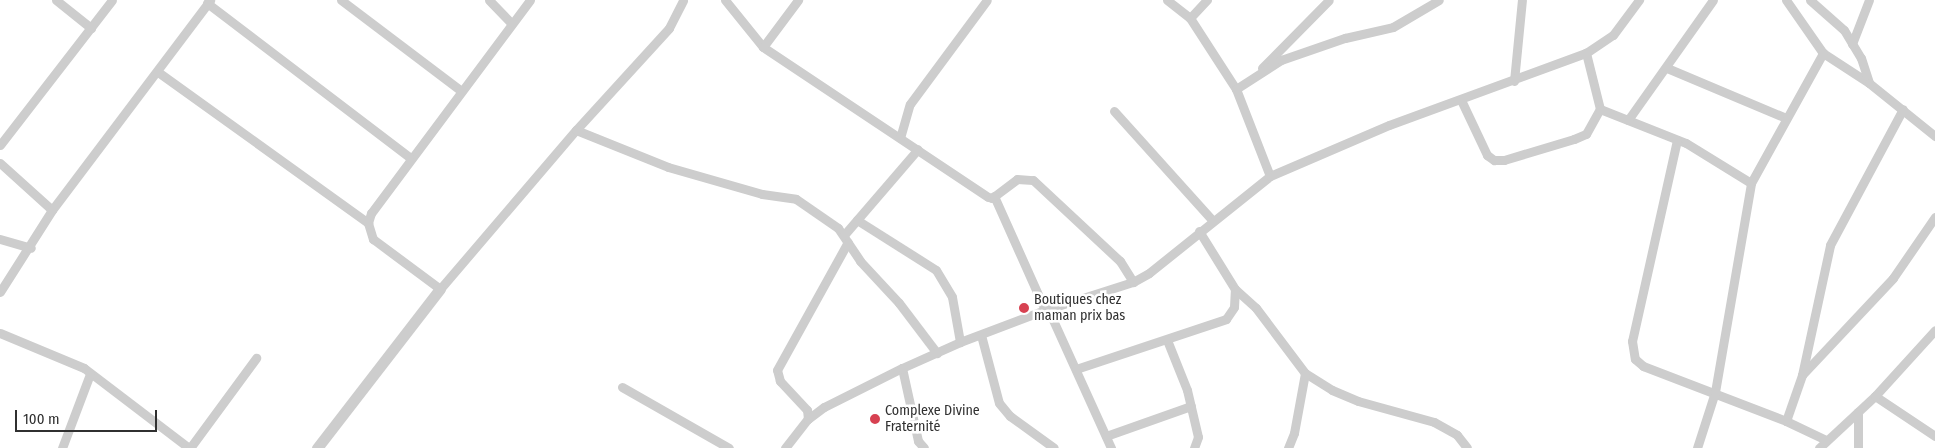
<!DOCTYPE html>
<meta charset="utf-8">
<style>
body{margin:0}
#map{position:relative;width:1935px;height:448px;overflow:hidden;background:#fff;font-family:"Fira Sans Condensed",sans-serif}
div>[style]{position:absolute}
.minor>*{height:9px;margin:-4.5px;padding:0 4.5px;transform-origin:4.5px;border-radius:4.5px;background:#cdcdcd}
.tertiary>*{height:11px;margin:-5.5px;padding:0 5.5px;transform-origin:5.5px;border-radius:5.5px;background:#cdcdcd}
.dots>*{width:14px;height:14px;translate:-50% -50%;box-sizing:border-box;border:2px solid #fff;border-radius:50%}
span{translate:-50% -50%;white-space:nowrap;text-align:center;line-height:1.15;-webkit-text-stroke:5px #fff;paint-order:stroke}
.poi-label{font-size:14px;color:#303030}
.left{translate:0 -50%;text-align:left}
.scale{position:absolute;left:15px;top:410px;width:142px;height:22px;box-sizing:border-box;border:2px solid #303030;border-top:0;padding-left:6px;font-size:15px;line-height:18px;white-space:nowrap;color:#303030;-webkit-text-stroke:4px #fff;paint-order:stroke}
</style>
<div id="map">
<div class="minor">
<i style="left:56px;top:0;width:45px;rotate:38.7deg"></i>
<i style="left:341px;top:0;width:149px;rotate:37.1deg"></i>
<i style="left:489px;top:0;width:32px;rotate:46deg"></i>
<i style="left:530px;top:0;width:266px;rotate:126.7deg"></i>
<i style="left:371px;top:213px;width:10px;rotate:107deg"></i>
<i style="left:368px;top:223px;width:17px;rotate:73deg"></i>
<i style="left:373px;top:239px;width:84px;rotate:36.7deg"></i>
<i style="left:440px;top:289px;width:209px;rotate:-49.5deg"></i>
<i style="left:576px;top:130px;width:138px;rotate:-47.6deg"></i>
<i style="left:669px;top:28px;width:31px;rotate:-63deg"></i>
<i style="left:725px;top:0;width:60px;rotate:51deg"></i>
<i style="left:763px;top:47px;width:270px;rotate:33.7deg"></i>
<i style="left:988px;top:197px;width:4px;rotate:14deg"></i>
<i style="left:992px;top:198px;width:31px;rotate:-37deg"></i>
<i style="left:1017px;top:179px;width:16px;rotate:4deg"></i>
<i style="left:1033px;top:180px;width:119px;rotate:43deg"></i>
<i style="left:1120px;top:261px;width:25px;rotate:58deg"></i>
<i style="left:1167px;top:0;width:29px;rotate:38deg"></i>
<i style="left:1190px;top:18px;width:85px;rotate:57.1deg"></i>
<i style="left:1236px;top:89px;width:93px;rotate:68.7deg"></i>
<i style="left:1786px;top:0;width:65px;rotate:55.1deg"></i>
<i style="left:1823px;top:53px;width:55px;rotate:33.1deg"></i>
<i style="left:1810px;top:0;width:45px;rotate:41.4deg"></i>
<i style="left:1844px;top:30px;width:33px;rotate:59deg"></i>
<i style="left:1861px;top:58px;width:26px;rotate:72deg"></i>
<i style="left:1869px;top:83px;width:85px;rotate:38.8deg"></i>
<i style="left:207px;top:3px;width:254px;rotate:37.3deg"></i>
<i style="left:1190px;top:18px;width:25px;rotate:-47deg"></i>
<i style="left:1852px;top:44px;width:47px;rotate:-68.9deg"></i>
<i style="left:763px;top:47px;width:59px;rotate:-53.3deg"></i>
<i style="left:1262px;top:68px;width:95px;rotate:-45.4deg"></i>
<i style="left:1667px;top:68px;width:129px;rotate:22.8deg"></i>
<i style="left:158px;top:72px;width:259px;rotate:35.7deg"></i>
<i style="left:1514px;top:81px;width:81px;rotate:-84.4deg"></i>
<i style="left:1236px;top:89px;width:54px;rotate:-32.8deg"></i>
<i style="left:1281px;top:60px;width:68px;rotate:-19deg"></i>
<i style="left:1345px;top:38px;width:49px;rotate:-12.9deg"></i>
<i style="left:1393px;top:27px;width:53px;rotate:-30.4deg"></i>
<i style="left:1461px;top:100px;width:61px;rotate:64.7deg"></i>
<i style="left:1487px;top:155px;width:9px;rotate:36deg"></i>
<i style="left:1494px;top:160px;width:10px"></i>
<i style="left:1504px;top:160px;width:73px;rotate:-16.7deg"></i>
<i style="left:1574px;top:139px;width:13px;rotate:-23deg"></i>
<i style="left:1586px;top:134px;width:29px;rotate:-61deg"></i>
<i style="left:1600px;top:109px;width:58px;rotate:-104deg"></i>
<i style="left:1600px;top:109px;width:92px;rotate:21.6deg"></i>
<i style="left:1686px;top:143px;width:76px;rotate:31.6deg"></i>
<i style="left:1114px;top:111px;width:147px;rotate:48deg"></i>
<i style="left:1628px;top:120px;width:147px;rotate:-54.7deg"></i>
<i style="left:576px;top:130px;width:99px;rotate:21.9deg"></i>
<i style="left:668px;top:167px;width:98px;rotate:16deg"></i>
<i style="left:762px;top:194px;width:34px;rotate:8deg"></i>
<i style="left:796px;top:199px;width:51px;rotate:34.6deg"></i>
<i style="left:838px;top:228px;width:40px;rotate:56deg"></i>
<i style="left:860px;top:261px;width:57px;rotate:47.1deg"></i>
<i style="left:899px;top:303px;width:63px;rotate:52.8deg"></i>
<i style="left:900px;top:138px;width:35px;rotate:-74deg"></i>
<i style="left:910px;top:104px;width:129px;rotate:-53.5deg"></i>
<i style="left:1677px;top:140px;width:206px;rotate:102.6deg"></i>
<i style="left:1632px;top:341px;width:18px;rotate:81deg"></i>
<i style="left:1635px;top:359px;width:11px;rotate:41deg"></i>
<i style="left:1643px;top:366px;width:153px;rotate:21deg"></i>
<i style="left:0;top:145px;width:183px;rotate:-52.3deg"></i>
<i style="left:0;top:163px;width:70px;rotate:42.1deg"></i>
<i style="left:52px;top:210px;width:97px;rotate:122.4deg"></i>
<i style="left:994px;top:196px;width:125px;rotate:65.9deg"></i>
<i style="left:52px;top:210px;width:263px;rotate:-53deg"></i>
<i style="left:857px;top:220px;width:93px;rotate:32.3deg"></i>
<i style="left:936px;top:270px;width:31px;rotate:59deg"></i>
<i style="left:952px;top:297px;width:46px;rotate:79.9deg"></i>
<i style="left:1199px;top:231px;width:68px;rotate:58.2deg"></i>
<i style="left:1235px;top:289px;width:28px;rotate:42deg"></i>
<i style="left:1256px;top:308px;width:81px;rotate:53deg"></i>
<i style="left:1305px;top:373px;width:32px;rotate:32deg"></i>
<i style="left:1332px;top:390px;width:28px;rotate:23deg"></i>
<i style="left:1358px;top:401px;width:79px;rotate:15.4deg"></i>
<i style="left:1434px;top:422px;width:26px;rotate:29deg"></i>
<i style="left:1457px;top:435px;width:16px;rotate:52deg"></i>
<i style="left:844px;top:235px;width:113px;rotate:-49.3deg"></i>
<i style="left:0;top:239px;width:32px;rotate:16deg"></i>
<i style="left:1048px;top:309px;width:153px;rotate:65.6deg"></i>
<i style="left:0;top:333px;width:91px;rotate:22.6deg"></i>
<i style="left:84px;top:368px;width:132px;rotate:37.3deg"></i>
<i style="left:981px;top:335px;width:70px;rotate:75.2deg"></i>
<i style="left:999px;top:403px;width:17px;rotate:50deg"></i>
<i style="left:1010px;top:416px;width:54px;rotate:36deg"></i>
<i style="left:1167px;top:340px;width:54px;rotate:68.2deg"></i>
<i style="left:1187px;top:390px;width:48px;rotate:76.8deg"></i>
<i style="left:1198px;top:437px;width:12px;rotate:110deg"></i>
<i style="left:902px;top:368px;width:75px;rotate:77.6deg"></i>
<i style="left:918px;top:441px;width:9px;rotate:49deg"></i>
<i style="left:1076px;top:369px;width:158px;rotate:-18.4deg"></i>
<i style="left:1226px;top:319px;width:14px;rotate:-56deg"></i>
<i style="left:1234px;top:307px;width:18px;rotate:-87deg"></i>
<i style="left:1802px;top:375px;width:133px;rotate:-46.8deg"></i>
<i style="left:1893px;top:278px;width:74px;rotate:-55.5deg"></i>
<i style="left:622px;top:387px;width:123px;rotate:29.7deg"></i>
<i style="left:1875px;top:396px;width:72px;rotate:33.7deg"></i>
<i style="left:808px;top:419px;width:9px;rotate:-96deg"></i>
<i style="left:807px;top:410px;width:40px;rotate:-133deg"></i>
<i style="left:780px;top:381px;width:11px;rotate:-105deg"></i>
<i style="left:777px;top:370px;width:146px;rotate:-61deg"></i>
<i style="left:1106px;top:436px;width:90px;rotate:-19.4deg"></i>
<i style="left:1826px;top:440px;width:44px;rotate:-154.6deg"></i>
<i style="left:1786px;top:421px;width:49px;rotate:-70.8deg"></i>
<i style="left:1802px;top:375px;width:133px;rotate:-77.8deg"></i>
<i style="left:1830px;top:245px;width:154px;rotate:-61.8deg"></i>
<i style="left:62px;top:448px;width:79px;rotate:-69.3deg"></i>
<i style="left:190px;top:448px;width:112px;rotate:-53.7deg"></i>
<i style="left:785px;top:448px;width:37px;rotate:-52deg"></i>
<i style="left:808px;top:419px;width:20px;rotate:-37deg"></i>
<i style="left:824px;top:407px;width:87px;rotate:-26.6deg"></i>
<i style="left:902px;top:368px;width:64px;rotate:-24.1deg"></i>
<i style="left:960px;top:342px;width:88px;rotate:-20.7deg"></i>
<i style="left:1042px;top:311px;width:96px;rotate:-17.7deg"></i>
<i style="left:1133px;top:282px;width:18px;rotate:-29deg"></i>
<i style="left:1149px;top:273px;width:155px;rotate:-38.7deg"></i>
<i style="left:1270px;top:176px;width:129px;rotate:-23.2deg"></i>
<i style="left:1389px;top:125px;width:210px;rotate:-20.1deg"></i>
<i style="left:1586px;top:53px;width:32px;rotate:-34deg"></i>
<i style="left:1613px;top:35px;width:44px;rotate:-53.4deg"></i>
<i style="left:1288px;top:448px;width:16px;rotate:-68deg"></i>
<i style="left:1294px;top:433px;width:61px;rotate:-79.6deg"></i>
<i style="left:1697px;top:448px;width:59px;rotate:-72.2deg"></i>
<i style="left:1715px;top:392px;width:212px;rotate:-80.2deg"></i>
<i style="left:1751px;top:183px;width:149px;rotate:-61deg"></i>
<i style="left:1819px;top:448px;width:76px;rotate:-42.9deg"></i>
<i style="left:1875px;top:396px;width:89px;rotate:-47.7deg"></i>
<i style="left:1858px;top:448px;width:36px;rotate:-90deg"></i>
</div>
<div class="tertiary">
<i style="left:317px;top:448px;width:201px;rotate:-52.3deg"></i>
</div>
<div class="dots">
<i style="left:1024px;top:308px;background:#d74151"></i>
<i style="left:875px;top:419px;background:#d74151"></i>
</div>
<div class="poi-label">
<span class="left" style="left:1034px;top:308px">Boutiques chez<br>maman prix bas</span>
<span class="left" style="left:885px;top:419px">Complexe Divine<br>Fraternité</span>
</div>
<div class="scale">100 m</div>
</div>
